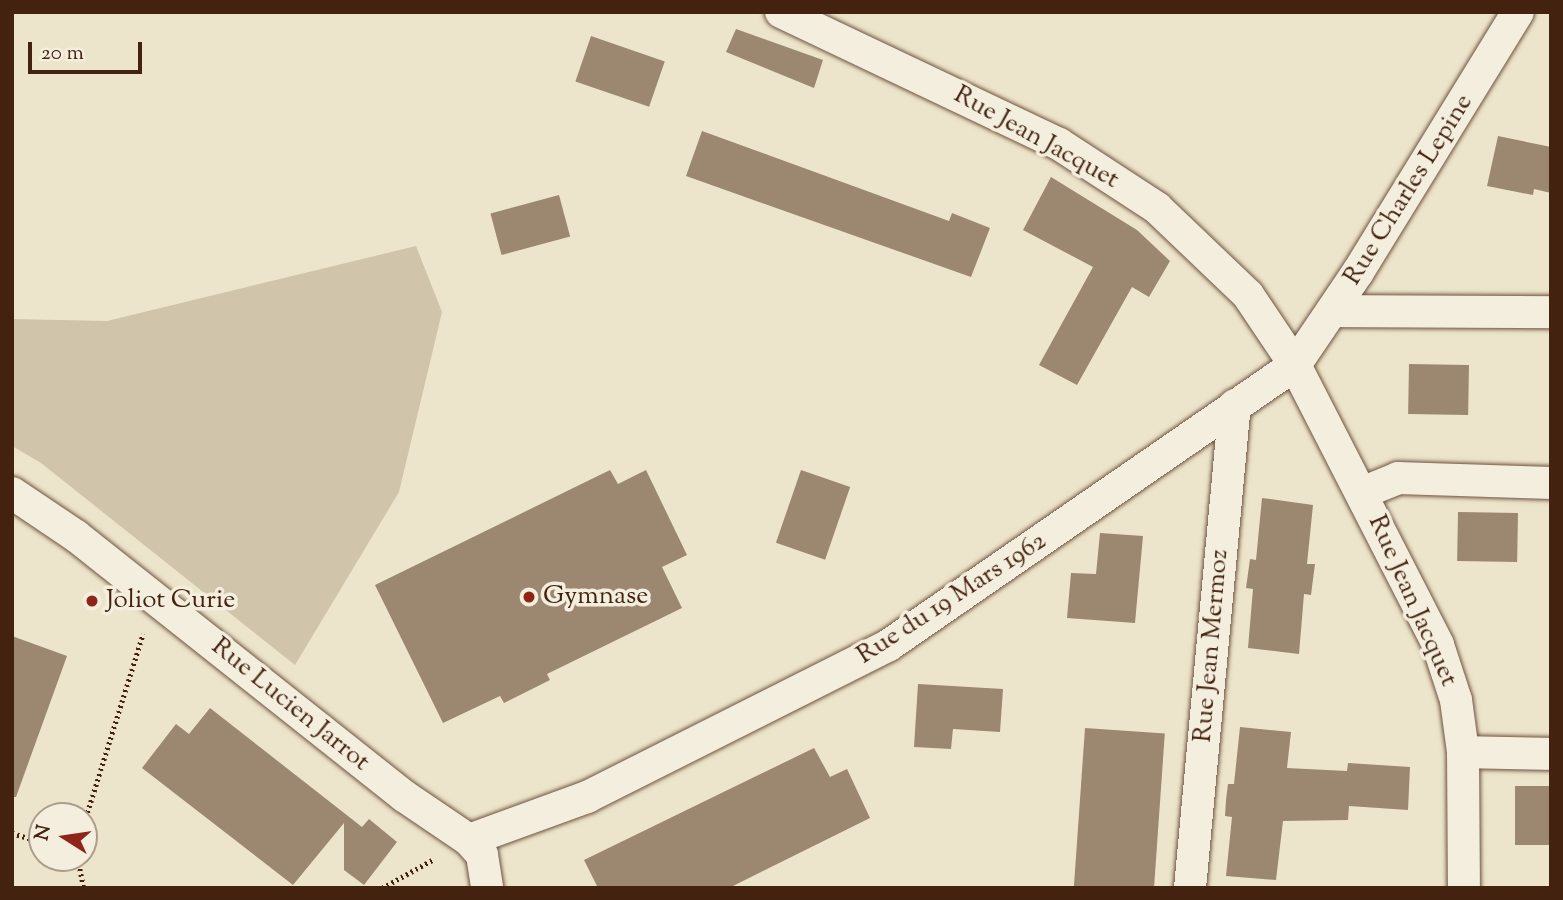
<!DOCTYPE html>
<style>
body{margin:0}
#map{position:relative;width:1563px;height:900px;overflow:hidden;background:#ede5cb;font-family:"Sorts Mill Goudy",serif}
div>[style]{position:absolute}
.green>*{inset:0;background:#d0c4ab}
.building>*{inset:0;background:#9c8771;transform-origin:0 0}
.path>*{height:4.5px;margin-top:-2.25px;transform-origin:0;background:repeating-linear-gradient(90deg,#442210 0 2px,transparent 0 5.5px)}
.roads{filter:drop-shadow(0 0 2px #6e533f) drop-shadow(0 0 2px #6e533f)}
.street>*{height:32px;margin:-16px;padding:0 16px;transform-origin:16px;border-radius:16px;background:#f3eedd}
.dots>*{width:19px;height:19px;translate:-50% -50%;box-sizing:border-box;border:4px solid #f3eedd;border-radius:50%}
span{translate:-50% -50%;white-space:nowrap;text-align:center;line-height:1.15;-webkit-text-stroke:7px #f3eedd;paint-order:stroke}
.street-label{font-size:26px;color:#442210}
.poi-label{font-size:26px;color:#442210}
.left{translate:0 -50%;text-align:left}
.frame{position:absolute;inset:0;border:14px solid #442210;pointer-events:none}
.north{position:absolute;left:28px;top:802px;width:70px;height:70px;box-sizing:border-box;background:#f3eedd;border:2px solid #ad9c8b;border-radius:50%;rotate:282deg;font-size:19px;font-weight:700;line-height:28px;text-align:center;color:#442210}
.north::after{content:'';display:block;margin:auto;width:24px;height:32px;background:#8f2418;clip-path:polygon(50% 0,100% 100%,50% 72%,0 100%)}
.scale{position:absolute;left:28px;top:42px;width:114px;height:32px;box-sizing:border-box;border:4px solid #442210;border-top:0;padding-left:9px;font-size:21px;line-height:24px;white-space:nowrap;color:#442210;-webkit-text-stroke:5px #f3eedd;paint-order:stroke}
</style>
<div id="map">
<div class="green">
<i style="clip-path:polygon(416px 246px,442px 312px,399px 492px,295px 665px,41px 463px,12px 446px,12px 319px,107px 321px)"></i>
</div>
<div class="building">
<i style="clip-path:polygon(736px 29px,823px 60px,814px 88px,726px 52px)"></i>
<i style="left:591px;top:36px;width:78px;height:48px;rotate:19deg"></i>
<i style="clip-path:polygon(702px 131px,949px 221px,952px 213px,990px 228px,971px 277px,686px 176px)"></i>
<i style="clip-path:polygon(1498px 136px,1551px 147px,1551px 193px,1534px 189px,1533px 195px,1487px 186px)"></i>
<i style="clip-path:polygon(1051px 177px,1137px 230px,1170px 261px,1149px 297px,1132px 287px,1077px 385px,1039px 365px,1093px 267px,1023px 230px)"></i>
<i style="left:559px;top:195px;width:43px;height:71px;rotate:75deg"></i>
<i style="left:1409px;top:364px;width:60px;height:50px;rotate:1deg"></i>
<i style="clip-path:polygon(610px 470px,618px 484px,646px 470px,687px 555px,662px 567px,682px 608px,547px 674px,550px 680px,504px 703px,500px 696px,443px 723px,375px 585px)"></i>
<i style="left:801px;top:470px;width:52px;height:77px;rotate:19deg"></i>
<i style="clip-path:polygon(1262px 498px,1313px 505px,1307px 564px,1315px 564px,1311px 595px,1304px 594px,1299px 654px,1248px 648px,1253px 589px,1246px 588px,1250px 559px,1256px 560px)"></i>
<i style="left:1458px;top:512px;width:60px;height:49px;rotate:1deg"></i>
<i style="clip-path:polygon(1100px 533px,1143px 536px,1135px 623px,1067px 618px,1071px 573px,1096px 574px)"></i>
<i style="clip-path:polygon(12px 636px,67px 656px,16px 797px,12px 797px)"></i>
<i style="clip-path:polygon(918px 684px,1003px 689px,1000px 732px,953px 729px,951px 749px,914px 747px)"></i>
<i style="clip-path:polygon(210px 708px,362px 827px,369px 819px,397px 842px,364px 885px,344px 870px,344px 823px,293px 885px,142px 768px,176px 724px,189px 734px)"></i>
<i style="clip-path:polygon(1240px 727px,1291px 732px,1287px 768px,1347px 771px,1348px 763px,1410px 767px,1408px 810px,1349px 806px,1348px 820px,1283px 821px,1276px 880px,1226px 876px,1232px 817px,1225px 816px,1226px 800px,1228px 784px,1234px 784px)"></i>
<i style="left:1085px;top:728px;width:80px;height:161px;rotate:4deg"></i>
<i style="clip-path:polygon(814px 748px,830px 777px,847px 769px,870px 818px,729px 888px,598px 888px,584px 860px)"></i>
<i style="left:1515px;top:786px;width:36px;height:59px"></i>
</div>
<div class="path">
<i style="left:84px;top:823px;width:198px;rotate:-72.7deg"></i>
<i style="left:12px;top:833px;width:31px;rotate:17deg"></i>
<i style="left:78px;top:858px;width:31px;rotate:79deg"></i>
<i style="left:382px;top:888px;width:60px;rotate:-29.1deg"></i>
</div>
<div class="roads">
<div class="street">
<i style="left:781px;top:12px;width:308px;rotate:25.4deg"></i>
<i style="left:1059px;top:144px;width:117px;rotate:33.1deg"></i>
<i style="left:1157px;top:208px;width:126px;rotate:43.7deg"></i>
<i style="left:1248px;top:295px;width:84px;rotate:56.1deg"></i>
<i style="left:1295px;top:365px;width:314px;rotate:62.9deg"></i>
<i style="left:1438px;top:645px;width:58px;rotate:71.9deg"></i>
<i style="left:1456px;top:700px;width:52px;rotate:82.3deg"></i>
<i style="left:1463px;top:752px;width:136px;rotate:89.6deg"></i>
<i style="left:1332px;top:311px;width:219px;rotate:0.3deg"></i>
<i style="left:1364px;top:492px;width:37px;rotate:-22deg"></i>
<i style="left:1398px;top:478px;width:153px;rotate:1.9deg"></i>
<i style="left:12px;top:493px;width:77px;rotate:33.9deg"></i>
<i style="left:76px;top:536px;width:419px;rotate:38.4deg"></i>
<i style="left:404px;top:796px;width:78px;rotate:34.1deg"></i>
<i style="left:469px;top:840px;width:20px;rotate:49deg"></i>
<i style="left:482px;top:855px;width:33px;rotate:81deg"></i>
<i style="left:1463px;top:752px;width:88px;rotate:1.3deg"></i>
<i style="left:469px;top:840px;width:126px;rotate:-20deg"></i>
<i style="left:587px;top:797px;width:338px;rotate:-26.7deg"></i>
<i style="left:889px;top:645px;width:493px;rotate:-34.6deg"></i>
<i style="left:1295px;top:365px;width:112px;rotate:-55.9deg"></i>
<i style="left:1358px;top:272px;width:305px;rotate:-58.4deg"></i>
<i style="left:1190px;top:888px;width:485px;rotate:-84.7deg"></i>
</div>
</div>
<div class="dots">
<i style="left:529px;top:597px;background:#8f2418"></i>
<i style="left:92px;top:601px;background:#8f2418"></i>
</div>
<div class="street-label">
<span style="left:1036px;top:138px;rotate:29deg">Rue Jean Jacquet</span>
<span style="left:1409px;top:190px;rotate:-58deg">Rue Charles Lepine</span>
<span style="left:952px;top:599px;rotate:-33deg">Rue du 19 Mars 1962</span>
<span style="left:1412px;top:601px;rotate:66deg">Rue Jean Jacquet</span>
<span style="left:1212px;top:646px;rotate:-85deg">Rue Jean Mermoz</span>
<span style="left:290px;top:705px;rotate:39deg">Rue Lucien Jarrot</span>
</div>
<div class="poi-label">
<span class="left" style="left:543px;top:597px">Gymnase</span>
<span class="left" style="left:106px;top:601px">Joliot Curie</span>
</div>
<div class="frame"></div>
<div class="north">N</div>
<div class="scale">20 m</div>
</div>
